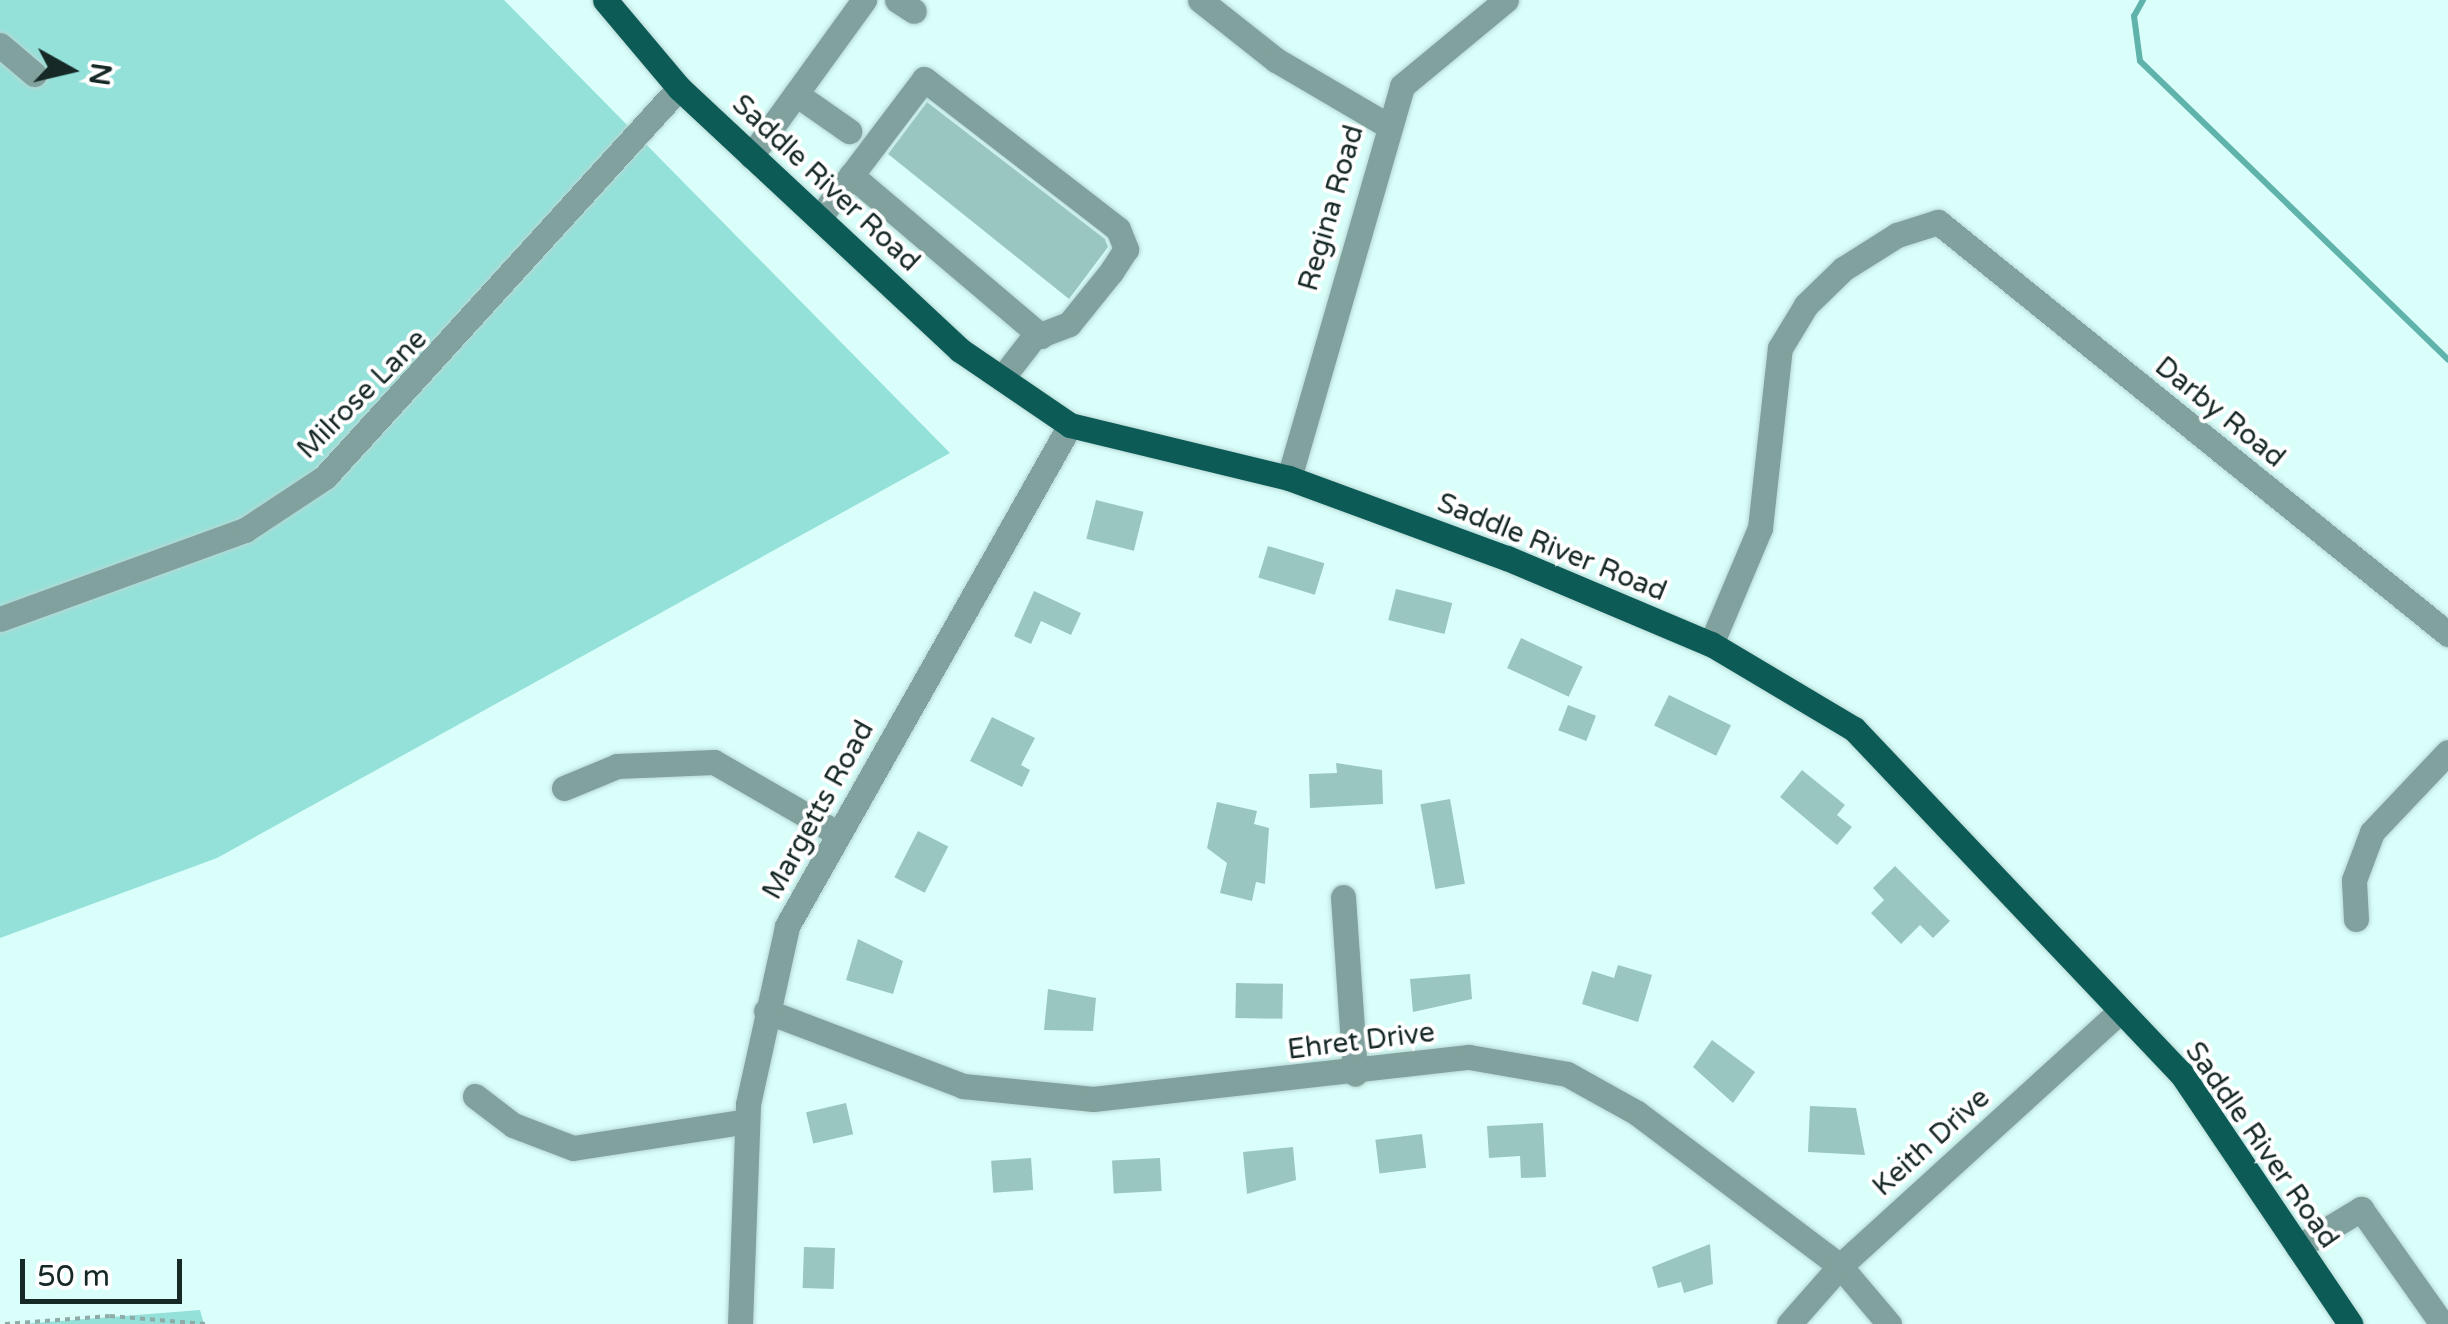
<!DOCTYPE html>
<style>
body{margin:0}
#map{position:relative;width:2448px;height:1324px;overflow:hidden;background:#dafffb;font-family:"Varela Round",sans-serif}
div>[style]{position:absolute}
.green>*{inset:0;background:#94e1d9}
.stream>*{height:6px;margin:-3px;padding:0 3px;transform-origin:3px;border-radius:3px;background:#5fb3ab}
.building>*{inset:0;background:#99c6c1;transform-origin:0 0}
.path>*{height:4px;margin-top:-2px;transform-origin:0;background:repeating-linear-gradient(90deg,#8eaba8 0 5px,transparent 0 10px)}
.roads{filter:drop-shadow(0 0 2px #b7d8d5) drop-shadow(0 0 2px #b7d8d5)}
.minor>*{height:25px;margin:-12.5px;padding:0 12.5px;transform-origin:12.5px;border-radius:12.5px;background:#80a19d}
.major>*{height:25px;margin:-12.5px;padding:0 12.5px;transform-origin:12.5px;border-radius:12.5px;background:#0c5b56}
span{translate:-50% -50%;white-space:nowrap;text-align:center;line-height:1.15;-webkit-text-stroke:8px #fff;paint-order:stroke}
.street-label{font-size:28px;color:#172927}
.north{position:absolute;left:20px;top:20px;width:100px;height:100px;-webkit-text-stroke:8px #fff;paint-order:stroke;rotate:98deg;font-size:28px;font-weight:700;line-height:40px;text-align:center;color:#172927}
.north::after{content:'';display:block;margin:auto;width:35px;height:45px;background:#172927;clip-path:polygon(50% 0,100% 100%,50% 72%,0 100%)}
.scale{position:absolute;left:20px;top:1259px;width:162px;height:45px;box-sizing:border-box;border:5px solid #172927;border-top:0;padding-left:12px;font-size:30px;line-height:35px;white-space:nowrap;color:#172927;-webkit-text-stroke:8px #fff;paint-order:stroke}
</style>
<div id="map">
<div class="green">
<i style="clip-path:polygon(0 0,504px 0,950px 453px,217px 858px,0 938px)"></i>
<i style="clip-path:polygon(200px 1310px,204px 1324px,22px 1324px)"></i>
</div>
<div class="stream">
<i style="left:2143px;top:0;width:18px;rotate:119deg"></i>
<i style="left:2134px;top:16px;width:45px;rotate:82.4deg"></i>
<i style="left:2140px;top:61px;width:429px;rotate:44.1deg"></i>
</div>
<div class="building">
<i style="clip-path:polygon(927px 102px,1105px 239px,1108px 247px,1069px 299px,888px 154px)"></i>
<i style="left:1096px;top:500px;width:49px;height:40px;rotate:14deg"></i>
<i style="left:1268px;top:546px;width:59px;height:33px;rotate:17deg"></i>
<i style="left:1396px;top:589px;width:58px;height:32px;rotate:14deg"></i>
<i style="clip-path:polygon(1034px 591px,1081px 613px,1071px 635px,1041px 621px,1031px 644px,1014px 636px)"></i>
<i style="left:1521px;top:638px;width:68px;height:33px;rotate:25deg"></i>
<i style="left:1669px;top:695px;width:69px;height:34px;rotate:26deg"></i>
<i style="left:1568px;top:705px;width:30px;height:27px;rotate:21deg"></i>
<i style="clip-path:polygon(992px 717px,1035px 738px,1021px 765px,1030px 770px,1022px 787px,970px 761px)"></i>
<i style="clip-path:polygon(1336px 763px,1382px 770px,1383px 804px,1310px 808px,1309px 774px,1337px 773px)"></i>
<i style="clip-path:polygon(1802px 770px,1845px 805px,1837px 815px,1852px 827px,1837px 845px,1780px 797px)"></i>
<i style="left:1450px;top:799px;width:86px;height:30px;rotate:80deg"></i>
<i style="clip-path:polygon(1217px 802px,1257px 811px,1254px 824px,1269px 828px,1265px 884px,1256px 882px,1252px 901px,1220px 893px,1227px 863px,1207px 848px)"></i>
<i style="left:918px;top:831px;width:34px;height:52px;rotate:27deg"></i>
<i style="clip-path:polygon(1895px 866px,1950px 921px,1933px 938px,1920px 925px,1901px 944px,1871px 913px,1884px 900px,1873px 888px)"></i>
<i style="clip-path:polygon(858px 939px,903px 961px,893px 994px,846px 980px)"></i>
<i style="clip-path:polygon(1618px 965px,1652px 975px,1638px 1022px,1582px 1004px,1592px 971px,1614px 978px)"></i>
<i style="clip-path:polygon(1470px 974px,1472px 999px,1413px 1012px,1410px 979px)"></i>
<i style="left:1236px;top:983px;width:47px;height:35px;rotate:1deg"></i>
<i style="clip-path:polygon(1048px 989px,1096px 998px,1093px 1031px,1044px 1030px)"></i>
<i style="clip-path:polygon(1712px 1040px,1755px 1072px,1733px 1103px,1693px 1067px)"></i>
<i style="left:846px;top:1103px;width:32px;height:41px;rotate:77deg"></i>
<i style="clip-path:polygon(1810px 1106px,1856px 1108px,1865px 1155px,1808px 1152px)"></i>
<i style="clip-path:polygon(1543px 1123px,1546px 1177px,1521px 1178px,1520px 1156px,1489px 1158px,1487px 1126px)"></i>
<i style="left:1422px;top:1134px;width:34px;height:47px;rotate:83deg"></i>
<i style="clip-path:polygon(1293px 1147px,1296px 1180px,1247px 1194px,1243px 1152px)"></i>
<i style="left:1031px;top:1158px;width:32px;height:40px;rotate:86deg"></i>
<i style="left:1160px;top:1158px;width:33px;height:48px;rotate:87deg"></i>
<i style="clip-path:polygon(1710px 1244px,1713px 1284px,1684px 1293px,1681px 1282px,1658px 1288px,1652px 1267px)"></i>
<i style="left:804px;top:1247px;width:31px;height:41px;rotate:2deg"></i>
</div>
<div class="path">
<i style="left:5px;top:1324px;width:105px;rotate:-4.4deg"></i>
<i style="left:110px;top:1316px;width:96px;rotate:4.8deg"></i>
</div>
<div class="roads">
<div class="minor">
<i style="left:897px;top:0;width:20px;rotate:33deg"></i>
<i style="left:1200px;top:0;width:97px;rotate:38.3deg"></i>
<i style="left:1276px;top:60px;width:126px;rotate:30.4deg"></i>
<i style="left:0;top:45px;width:45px;rotate:40.5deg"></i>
<i style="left:796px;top:94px;width:65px;rotate:34.9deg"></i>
<i style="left:751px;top:156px;width:193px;rotate:-54.1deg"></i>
<i style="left:851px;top:175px;width:249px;rotate:40.3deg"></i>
<i style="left:819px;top:218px;width:174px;rotate:-52.9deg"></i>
<i style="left:924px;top:79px;width:245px;rotate:37.7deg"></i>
<i style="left:1118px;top:229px;width:22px;rotate:68deg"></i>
<i style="left:1126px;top:249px;width:27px;rotate:123deg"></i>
<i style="left:1111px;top:272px;width:67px;rotate:128.9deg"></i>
<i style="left:1069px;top:324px;width:39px;rotate:159deg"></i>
<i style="left:1033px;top:338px;width:51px;rotate:127.8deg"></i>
<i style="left:1289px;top:478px;width:408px;rotate:-73.9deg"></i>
<i style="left:1402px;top:86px;width:135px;rotate:-39.6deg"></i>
<i style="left:0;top:619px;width:261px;rotate:-20deg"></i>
<i style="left:245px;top:530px;width:96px;rotate:-33.5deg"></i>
<i style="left:325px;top:477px;width:526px;rotate:-47.7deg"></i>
<i style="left:1711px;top:644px;width:126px;rotate:-67.1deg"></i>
<i style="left:1760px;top:528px;width:181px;rotate:-83.7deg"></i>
<i style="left:1780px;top:348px;width:50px;rotate:-58.8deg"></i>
<i style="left:1806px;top:305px;width:52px;rotate:-44.2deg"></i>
<i style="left:1843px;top:269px;width:64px;rotate:-32.2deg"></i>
<i style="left:1897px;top:235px;width:43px;rotate:-17.6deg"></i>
<i style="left:1938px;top:222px;width:656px;rotate:38.93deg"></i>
<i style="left:564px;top:788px;width:57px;rotate:-22.5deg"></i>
<i style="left:617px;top:766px;width:97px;rotate:-2.4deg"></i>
<i style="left:714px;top:762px;width:142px;rotate:30deg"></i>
<i style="left:1343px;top:897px;width:177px;rotate:86.1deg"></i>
<i style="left:2356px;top:919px;width:39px;rotate:-93deg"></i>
<i style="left:2354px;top:880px;width:51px;rotate:-69.4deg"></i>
<i style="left:2372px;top:832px;width:110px;rotate:-46.5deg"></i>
<i style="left:766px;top:1011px;width:211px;rotate:20.8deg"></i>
<i style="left:963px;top:1086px;width:131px;rotate:5.7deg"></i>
<i style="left:1093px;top:1099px;width:378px;rotate:-6.4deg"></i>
<i style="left:1469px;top:1057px;width:99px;rotate:9.8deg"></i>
<i style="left:1567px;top:1074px;width:80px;rotate:29.1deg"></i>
<i style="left:1637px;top:1113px;width:254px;rotate:37deg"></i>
<i style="left:1840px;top:1266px;width:76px;rotate:49.8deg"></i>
<i style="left:475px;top:1096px;width:48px;rotate:37.3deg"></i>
<i style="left:513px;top:1125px;width:64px;rotate:21deg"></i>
<i style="left:573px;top:1148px;width:176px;rotate:-8.8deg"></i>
<i style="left:2298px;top:1247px;width:74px;rotate:-31.1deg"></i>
<i style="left:2361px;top:1209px;width:141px;rotate:54.8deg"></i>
<i style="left:740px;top:1324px;width:220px;rotate:-87.9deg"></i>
<i style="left:748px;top:1104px;width:182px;rotate:-77.6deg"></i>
<i style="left:787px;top:926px;width:575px;rotate:-60.54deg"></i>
<i style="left:1789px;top:1324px;width:77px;rotate:-48.7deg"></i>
<i style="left:1840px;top:1266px;width:379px;rotate:-42.3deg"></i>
</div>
<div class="major">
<i style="left:605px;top:0;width:115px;rotate:49.9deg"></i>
<i style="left:679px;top:88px;width:384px;rotate:43deg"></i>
<i style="left:960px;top:350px;width:133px;rotate:34.3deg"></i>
<i style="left:1070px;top:425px;width:225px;rotate:13.6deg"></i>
<i style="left:1289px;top:478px;width:232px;rotate:20.2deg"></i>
<i style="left:1507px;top:558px;width:221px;rotate:22.9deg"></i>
<i style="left:1711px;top:644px;width:166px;rotate:30.7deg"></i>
<i style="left:1854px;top:729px;width:475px;rotate:46.5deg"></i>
<i style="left:2181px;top:1073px;width:303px;rotate:56deg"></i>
</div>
</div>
<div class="street-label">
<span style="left:826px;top:183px;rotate:43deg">Saddle River Road</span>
<span style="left:1331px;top:208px;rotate:-74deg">Regina Road</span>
<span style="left:362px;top:394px;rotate:-45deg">Milrose Lane</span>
<span style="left:2220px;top:412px;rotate:39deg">Darby Road</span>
<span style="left:1552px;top:547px;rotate:22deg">Saddle River Road</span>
<span style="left:818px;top:810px;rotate:-61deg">Margetts Road</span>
<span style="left:1361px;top:1041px;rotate:-7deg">Ehret Drive</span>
<span style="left:1931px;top:1142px;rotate:-42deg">Keith Drive</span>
<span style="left:2262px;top:1145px;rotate:55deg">Saddle River Road</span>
</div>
<div class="north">N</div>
<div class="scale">50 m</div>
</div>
